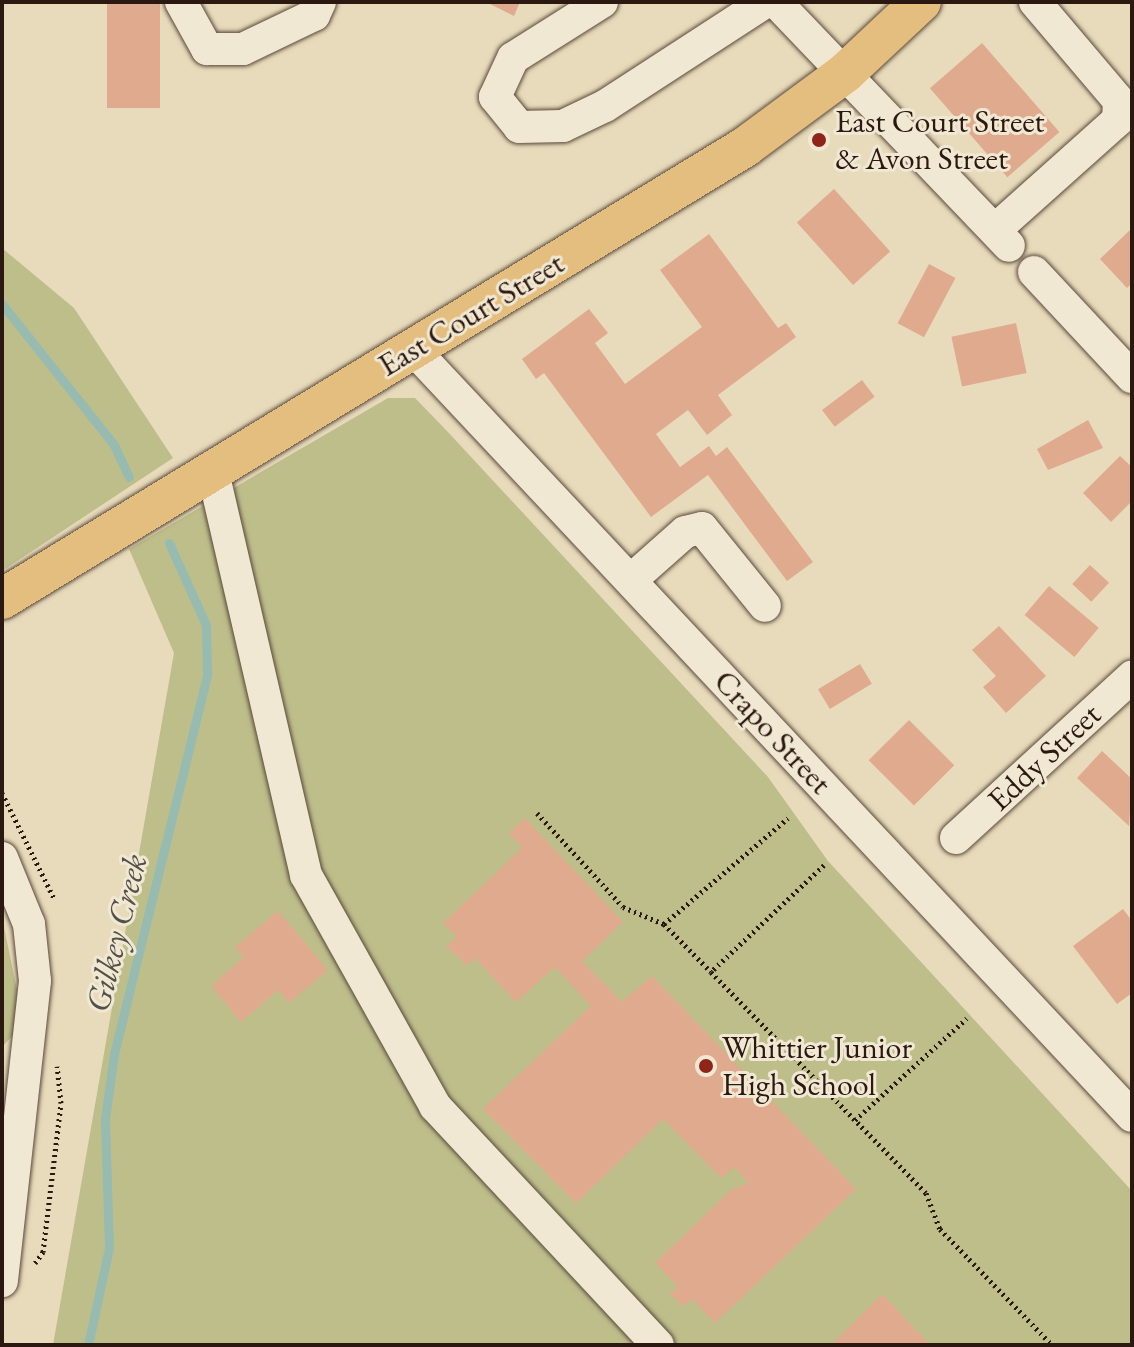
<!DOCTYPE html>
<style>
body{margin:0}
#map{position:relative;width:1134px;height:1347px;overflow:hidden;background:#e8dbbb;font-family:"EB Garamond",serif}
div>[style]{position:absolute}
.green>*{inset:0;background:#bebe8b}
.stream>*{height:9px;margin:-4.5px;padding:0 4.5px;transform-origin:4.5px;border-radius:4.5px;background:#97bbb0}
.building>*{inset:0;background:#e0aa8e;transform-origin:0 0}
.path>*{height:5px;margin-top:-2.5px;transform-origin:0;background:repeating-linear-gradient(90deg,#2b1810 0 2px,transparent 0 6px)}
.roads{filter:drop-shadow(0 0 2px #5a493b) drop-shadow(0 0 2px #5a493b)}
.minor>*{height:32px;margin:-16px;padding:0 16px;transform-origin:16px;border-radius:16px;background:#f0e8d3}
.major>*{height:40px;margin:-20px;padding:0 20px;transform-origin:20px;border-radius:20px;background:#e4be7e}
.dots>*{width:22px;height:22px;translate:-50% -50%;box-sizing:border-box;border:4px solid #f0e8d3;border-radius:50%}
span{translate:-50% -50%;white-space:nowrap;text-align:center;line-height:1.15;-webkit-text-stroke:6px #f0e8d3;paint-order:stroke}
.poi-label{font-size:32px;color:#2b1810}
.left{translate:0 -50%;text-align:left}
.street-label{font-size:32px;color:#2b1810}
.water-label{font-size:34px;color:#515148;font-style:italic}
.frame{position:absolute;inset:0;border:4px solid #2b1810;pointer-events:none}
</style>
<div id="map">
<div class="green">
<i style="clip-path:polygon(2px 248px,74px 308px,173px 458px,2px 571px)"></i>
<i style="clip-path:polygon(388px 398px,415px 398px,447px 431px,768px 777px,828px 861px,1132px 1191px,1132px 1345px,53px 1345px,174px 653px,129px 549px)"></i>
<i style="clip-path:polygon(2px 917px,18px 995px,15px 1033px,2px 1047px)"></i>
</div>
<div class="stream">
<i style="left:2px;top:304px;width:180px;rotate:51.5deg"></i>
<i style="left:114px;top:445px;width:35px;rotate:65deg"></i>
<i style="left:88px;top:1345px;width:99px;rotate:-77.8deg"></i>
<i style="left:109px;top:1248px;width:129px;rotate:-91.8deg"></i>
<i style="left:105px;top:1119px;width:66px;rotate:-82.1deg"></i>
<i style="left:114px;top:1054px;width:391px;rotate:-76.2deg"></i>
<i style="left:207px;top:674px;width:49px;rotate:-91.2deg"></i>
<i style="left:206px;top:625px;width:90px;rotate:-114.3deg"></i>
</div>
<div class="building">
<i style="left:107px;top:2px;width:53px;height:106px"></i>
<i style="clip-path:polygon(486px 2px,520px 2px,514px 16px)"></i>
<i style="left:982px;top:43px;width:118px;height:69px;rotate:49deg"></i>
<i style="left:834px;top:189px;width:84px;height:50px;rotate:48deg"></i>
<i style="clip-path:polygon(1132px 228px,1132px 283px,1127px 288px,1100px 259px)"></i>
<i style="clip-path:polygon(709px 234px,778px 328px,786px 323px,796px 337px,718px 395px,732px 415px,707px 435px,688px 410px,656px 434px,680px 467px,709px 446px,716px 456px,727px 447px,813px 562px,787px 581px,708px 475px,651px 517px,544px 373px,536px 379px,522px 359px,589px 309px,608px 333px,595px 343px,625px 384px,702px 327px,660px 270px)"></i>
<i style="left:929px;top:264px;width:30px;height:67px;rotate:28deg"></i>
<i style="left:1016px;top:323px;width:51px;height:66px;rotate:78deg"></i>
<i style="left:862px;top:380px;width:21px;height:50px;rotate:53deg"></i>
<i style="clip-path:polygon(1088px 420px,1103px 448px,1048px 470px,1037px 449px)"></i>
<i style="clip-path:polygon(1120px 456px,1132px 467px,1132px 501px,1111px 522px,1083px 493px)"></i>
<i style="left:1090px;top:565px;width:26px;height:26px;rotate:43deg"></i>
<i style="left:1049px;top:586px;width:65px;height:38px;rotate:40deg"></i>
<i style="clip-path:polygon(999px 626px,1046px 676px,1006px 713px,983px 687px,996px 676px,972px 650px)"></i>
<i style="left:860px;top:664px;width:23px;height:49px;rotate:59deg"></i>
<i style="left:909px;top:720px;width:64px;height:57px;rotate:45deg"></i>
<i style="clip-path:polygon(1102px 751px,1132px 779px,1129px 826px,1077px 778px)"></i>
<i style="clip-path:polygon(525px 818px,623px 922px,582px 961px,622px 1002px,652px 976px,856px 1189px,715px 1323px,692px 1299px,683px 1306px,670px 1294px,678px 1287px,655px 1263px,731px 1190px,748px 1183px,735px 1167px,721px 1178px,663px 1119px,576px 1203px,483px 1109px,591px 1006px,555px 967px,516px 1002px,475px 958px,467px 965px,446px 946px,457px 937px,443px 923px,522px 848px,509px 833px)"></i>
<i style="clip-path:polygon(1123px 909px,1132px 921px,1132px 993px,1117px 1004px,1073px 946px)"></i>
<i style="clip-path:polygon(278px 911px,328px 970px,289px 1003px,278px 990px,241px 1022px,211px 986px,244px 957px,235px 947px)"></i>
<i style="clip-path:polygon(882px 1294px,930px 1345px,831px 1345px)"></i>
</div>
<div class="path">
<i style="left:2px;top:793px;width:117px;rotate:63.7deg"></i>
<i style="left:537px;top:813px;width:127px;rotate:47.5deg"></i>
<i style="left:623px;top:907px;width:44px;rotate:22.5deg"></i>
<i style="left:664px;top:924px;width:163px;rotate:-40.5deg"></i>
<i style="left:824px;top:865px;width:156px;rotate:136.6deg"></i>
<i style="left:711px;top:972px;width:308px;rotate:45.8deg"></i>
<i style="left:926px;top:1193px;width:39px;rotate:69deg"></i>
<i style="left:940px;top:1229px;width:161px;rotate:46deg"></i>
<i style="left:664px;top:924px;width:67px;rotate:45.6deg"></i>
<i style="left:855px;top:1120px;width:151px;rotate:-42.3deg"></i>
<i style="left:35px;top:1263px;width:14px;rotate:-54deg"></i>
<i style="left:43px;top:1252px;width:150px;rotate:-83.1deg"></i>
<i style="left:61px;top:1103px;width:37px;rotate:-96deg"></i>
</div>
<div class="roads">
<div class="minor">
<i style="left:181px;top:2px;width:54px;rotate:61deg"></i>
<i style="left:207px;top:49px;width:36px"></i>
<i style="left:243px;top:49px;width:79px;rotate:-25.6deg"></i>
<i style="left:314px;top:15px;width:14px;rotate:-65deg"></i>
<i style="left:602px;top:2px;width:105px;rotate:147.8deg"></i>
<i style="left:513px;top:58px;width:43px;rotate:114.8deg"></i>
<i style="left:495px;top:97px;width:38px;rotate:51deg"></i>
<i style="left:519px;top:127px;width:44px;rotate:-1.3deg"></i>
<i style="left:563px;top:126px;width:47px;rotate:-25.5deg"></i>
<i style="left:605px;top:106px;width:191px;rotate:-33deg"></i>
<i style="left:776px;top:2px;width:337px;rotate:46.3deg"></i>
<i style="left:995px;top:230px;width:165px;rotate:-41.8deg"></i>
<i style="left:1118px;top:120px;width:19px;rotate:-87deg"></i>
<i style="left:1119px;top:101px;width:130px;rotate:-130.3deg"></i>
<i style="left:1034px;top:272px;width:144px;rotate:47deg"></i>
<i style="left:413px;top:349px;width:1051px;rotate:46.85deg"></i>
<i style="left:213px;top:472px;width:414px;rotate:77deg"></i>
<i style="left:306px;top:875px;width:265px;rotate:60.8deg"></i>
<i style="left:435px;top:1106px;width:327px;rotate:47deg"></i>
<i style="left:631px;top:580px;width:72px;rotate:-41.6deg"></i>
<i style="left:685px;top:532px;width:17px;rotate:-13deg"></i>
<i style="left:702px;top:528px;width:100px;rotate:51.1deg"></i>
<i style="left:956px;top:838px;width:239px;rotate:-42.5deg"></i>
<i style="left:2px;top:858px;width:71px;rotate:67.8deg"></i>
<i style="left:29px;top:924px;width:57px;rotate:84deg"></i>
<i style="left:35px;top:981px;width:302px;rotate:96.3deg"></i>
</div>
<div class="major">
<i style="left:2px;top:599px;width:870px;rotate:-31.31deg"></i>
<i style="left:745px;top:147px;width:124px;rotate:-36.5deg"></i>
<i style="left:845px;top:73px;width:104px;rotate:-43.1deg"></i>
</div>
</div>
<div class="dots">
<i style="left:819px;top:140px;background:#8f2418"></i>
<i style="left:706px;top:1066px;background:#8f2418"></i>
</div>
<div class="poi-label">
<span class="left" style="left:835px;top:140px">East Court Street<br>&amp; Avon Street</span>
<span class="left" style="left:722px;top:1066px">Whittier Junior<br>High School</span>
</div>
<div class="street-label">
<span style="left:471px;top:314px;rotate:-31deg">East Court Street</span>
<span style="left:773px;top:732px;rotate:47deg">Crapo Street</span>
<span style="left:1044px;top:757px;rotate:-43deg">Eddy Street</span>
</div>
<div class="water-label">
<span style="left:116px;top:933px;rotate:-76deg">Gilkey Creek</span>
</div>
<div class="frame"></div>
</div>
